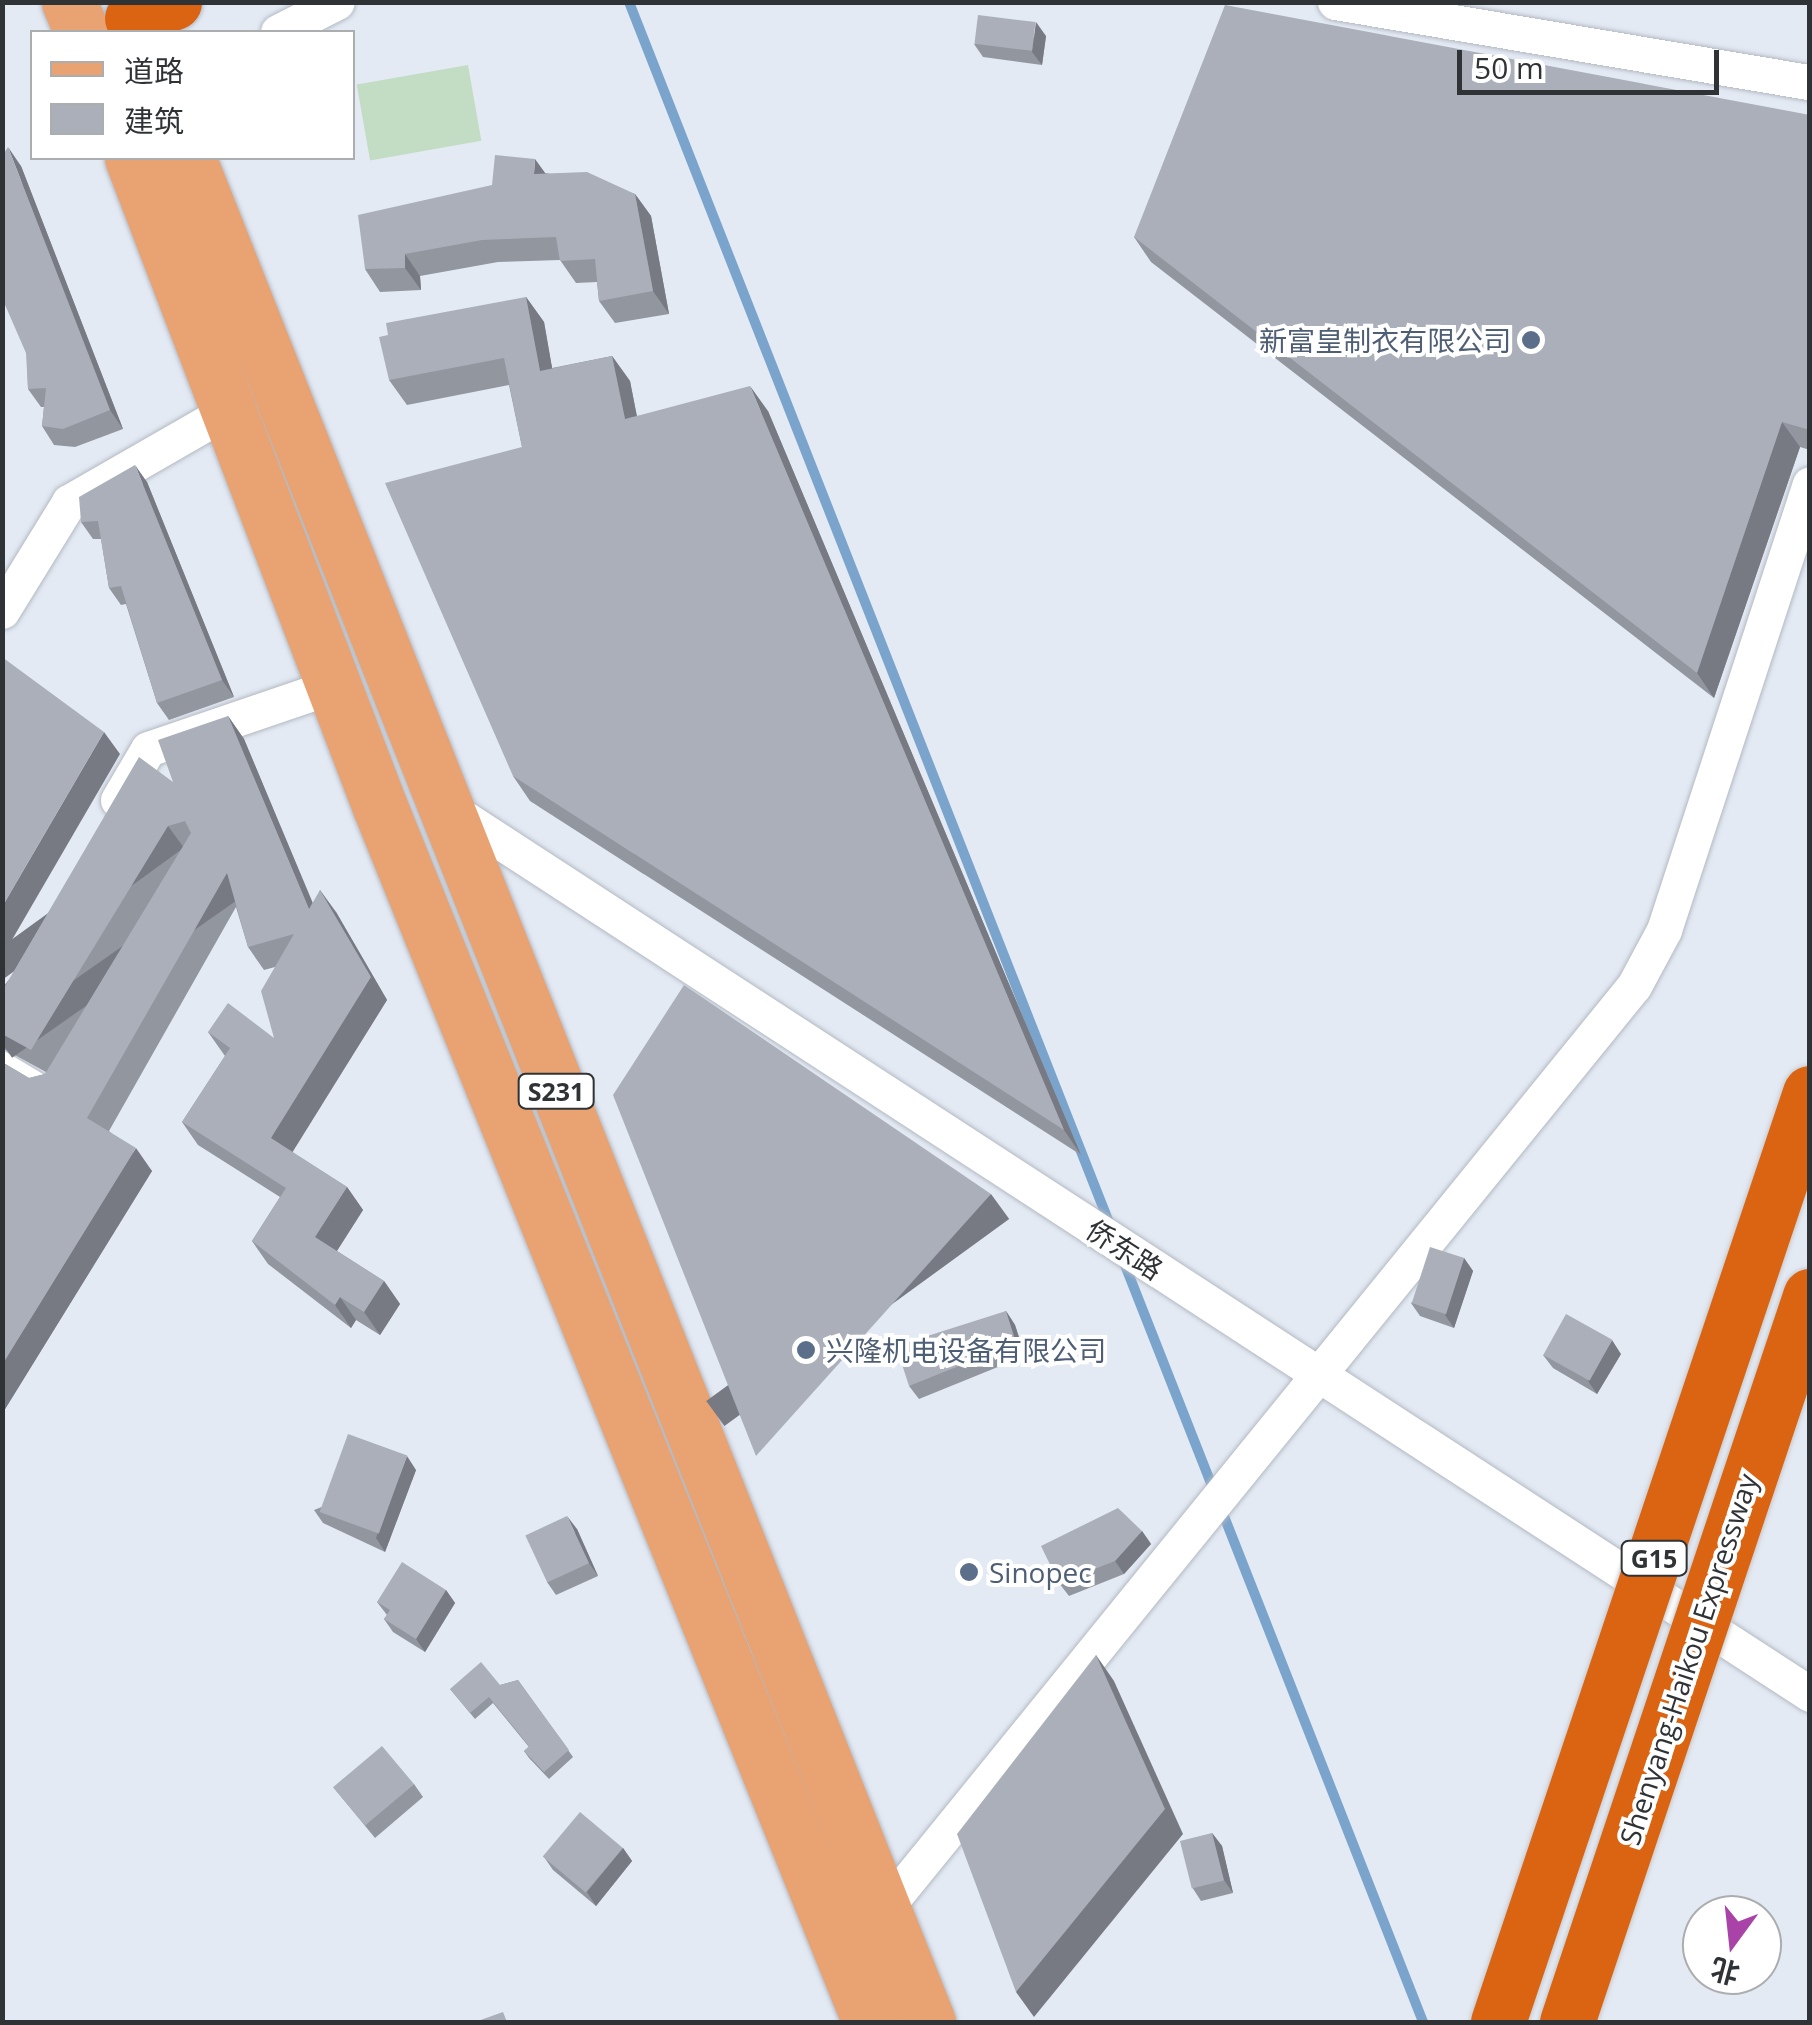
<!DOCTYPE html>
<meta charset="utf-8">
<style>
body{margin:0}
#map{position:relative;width:1812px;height:2025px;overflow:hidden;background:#e4eaf4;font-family:"Open Sans","Noto Sans SC",sans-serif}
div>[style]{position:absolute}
.green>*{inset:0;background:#c2ddc3;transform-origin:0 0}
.stream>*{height:10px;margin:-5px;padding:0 5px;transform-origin:5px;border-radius:5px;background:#7ba4cc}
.roads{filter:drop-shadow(0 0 2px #b3b9c2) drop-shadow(0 0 2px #b3b9c2)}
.lane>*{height:18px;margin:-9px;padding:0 9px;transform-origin:9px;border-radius:9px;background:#fff}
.street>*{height:35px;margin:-17.5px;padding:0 17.5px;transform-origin:17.5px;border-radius:17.5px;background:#fff}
.primary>*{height:55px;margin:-27.5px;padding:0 27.5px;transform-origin:27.5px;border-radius:27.5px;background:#e9a271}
.highway>*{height:55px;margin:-27.5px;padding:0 27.5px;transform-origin:27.5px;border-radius:27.5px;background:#da6412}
.bridges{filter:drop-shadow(0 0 2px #c9cacb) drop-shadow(0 0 2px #c9cacb)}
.highway-bridge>*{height:55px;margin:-27.5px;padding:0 27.5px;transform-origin:27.5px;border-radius:27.5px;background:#da6412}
.wall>*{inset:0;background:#92969f}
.shaded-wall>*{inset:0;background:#777a82;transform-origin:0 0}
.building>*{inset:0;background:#aaafb9;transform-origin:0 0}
.dots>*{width:28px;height:28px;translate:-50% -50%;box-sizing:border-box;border:5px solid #fff;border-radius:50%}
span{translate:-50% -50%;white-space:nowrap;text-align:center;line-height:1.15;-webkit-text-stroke:8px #fff;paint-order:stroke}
.shield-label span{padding:2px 8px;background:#fff;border:2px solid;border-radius:8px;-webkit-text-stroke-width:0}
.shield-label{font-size:25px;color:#303336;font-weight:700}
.service-label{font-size:28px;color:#4e5e75}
.right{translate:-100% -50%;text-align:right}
.left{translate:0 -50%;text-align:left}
.street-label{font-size:28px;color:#303336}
.frame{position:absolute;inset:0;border:5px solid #303336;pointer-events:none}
.legend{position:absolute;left:30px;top:30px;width:325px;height:130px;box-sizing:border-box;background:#fff;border:2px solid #acadaf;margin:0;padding:12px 18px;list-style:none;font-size:30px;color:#303336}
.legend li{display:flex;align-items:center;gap:20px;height:50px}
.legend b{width:50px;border:2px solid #acadaf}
.north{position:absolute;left:1682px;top:1895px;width:100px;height:100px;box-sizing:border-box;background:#fff;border:2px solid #acadaf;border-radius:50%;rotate:195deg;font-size:28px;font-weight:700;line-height:40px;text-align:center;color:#303336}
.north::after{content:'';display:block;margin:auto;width:35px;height:45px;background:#aa43a7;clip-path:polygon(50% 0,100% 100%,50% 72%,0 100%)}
.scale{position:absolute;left:1457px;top:50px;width:262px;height:45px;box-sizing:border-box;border:5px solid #303336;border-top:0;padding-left:12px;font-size:30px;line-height:35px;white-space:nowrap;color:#303336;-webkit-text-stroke:8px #fff;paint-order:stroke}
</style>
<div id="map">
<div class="green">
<i style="left:468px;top:65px;width:77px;height:113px;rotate:80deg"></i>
</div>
<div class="stream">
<i style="left:629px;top:2px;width:1314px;rotate:68.53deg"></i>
<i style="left:1123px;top:1260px;width:248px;rotate:68.5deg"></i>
<i style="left:1220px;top:1506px;width:554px;rotate:68.52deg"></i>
</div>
<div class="roads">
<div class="lane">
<i style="left:2px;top:1060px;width:55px;rotate:30.8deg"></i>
</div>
<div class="street">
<i style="left:1335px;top:2px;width:482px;rotate:9.6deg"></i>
<i style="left:278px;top:32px;width:66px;rotate:-27deg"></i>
<i style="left:2px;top:611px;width:128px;rotate:-58.4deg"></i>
<i style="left:69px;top:502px;width:185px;rotate:-29.9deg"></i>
<i style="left:118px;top:800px;width:59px;rotate:-59.5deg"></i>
<i style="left:148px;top:749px;width:195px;rotate:-18.8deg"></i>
<i style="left:444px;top:805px;width:1630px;rotate:33.06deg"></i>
<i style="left:883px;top:1911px;width:1191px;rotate:-50.93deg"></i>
<i style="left:1634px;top:986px;width:64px;rotate:-61.8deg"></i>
<i style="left:1664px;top:930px;width:469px;rotate:-71.9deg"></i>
</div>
<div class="primary">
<i style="left:69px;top:2px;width:33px;rotate:67deg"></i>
<i style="left:132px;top:158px;width:695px;rotate:69.09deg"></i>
<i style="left:380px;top:807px;width:1310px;rotate:68.04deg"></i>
<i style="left:188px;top:158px;width:2006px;rotate:68.35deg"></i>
</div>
<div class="highway">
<i style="left:132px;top:18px;width:45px;rotate:-20.9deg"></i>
</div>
</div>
<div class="bridges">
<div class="highway-bridge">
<i style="left:1498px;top:2022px;width:980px;rotate:-71.44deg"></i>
<i style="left:1567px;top:2022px;width:766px;rotate:-71.49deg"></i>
</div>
</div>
<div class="wall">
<i style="clip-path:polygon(1046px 36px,1042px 65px,983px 57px,974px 44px)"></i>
<i style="clip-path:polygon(1810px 115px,1810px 450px,1800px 447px,1714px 698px,1151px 262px,1134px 237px)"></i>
<i style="clip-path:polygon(21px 166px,123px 429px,75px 447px,54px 445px,42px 426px,44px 407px,41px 407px,28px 389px)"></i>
<i style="clip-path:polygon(546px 173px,635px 194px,651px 216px,669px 314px,615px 323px,599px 301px,597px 282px,576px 283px,560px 260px,498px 262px,420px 276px,421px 290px,380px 292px,365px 269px)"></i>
<i style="clip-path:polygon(526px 297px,544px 322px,552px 368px,612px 356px,630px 381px,637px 416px,768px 411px,1081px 1155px,530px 801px,513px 776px,522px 447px,509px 385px,407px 405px,389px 380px)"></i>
<i style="clip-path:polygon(147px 482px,234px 697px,169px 720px,157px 703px,126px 604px,121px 605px,109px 588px,101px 539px,93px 539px,81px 522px)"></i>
<i style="clip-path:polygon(228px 716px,244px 739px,312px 903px,336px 912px,387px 1000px,292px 1152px,347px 1187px,363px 1210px,337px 1251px,384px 1281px,400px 1304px,380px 1335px,356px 1320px,351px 1328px,268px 1264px,252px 1241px,280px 1197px,198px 1145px,182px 1122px,225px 1056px,208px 1032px,274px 1038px,275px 967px,264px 970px,248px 947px,236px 907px,109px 1131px,152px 1171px,2px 1414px,2px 1062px,29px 1078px,45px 1074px,46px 1072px,2px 1048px,2px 988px)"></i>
<i style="clip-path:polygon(1464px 1258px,1473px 1271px,1454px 1328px,1420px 1316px,1411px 1303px)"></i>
<i style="clip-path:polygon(1006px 1311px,1015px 1325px,1025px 1356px,919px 1399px,909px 1386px)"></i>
<i style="clip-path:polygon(1621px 1354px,1597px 1394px,1553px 1368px,1543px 1355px)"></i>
<i style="clip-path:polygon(416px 1470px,385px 1552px,323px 1523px,314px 1510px)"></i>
<i style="clip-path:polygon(577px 1529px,598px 1576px,556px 1595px,547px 1582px)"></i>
<i style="clip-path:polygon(1142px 1531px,1151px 1544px,1124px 1574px,1069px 1596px,1059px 1583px)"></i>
<i style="clip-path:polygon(446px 1590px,455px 1603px,425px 1652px,393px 1632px,384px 1619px,387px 1615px,377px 1602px)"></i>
<i style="clip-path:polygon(518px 1680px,573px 1757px,549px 1779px,529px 1758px,524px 1751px,529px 1747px,493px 1703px,475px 1719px,450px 1689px,500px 1685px)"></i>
<i style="clip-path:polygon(414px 1784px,423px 1797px,375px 1838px,334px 1788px)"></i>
<i style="clip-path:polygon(1212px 1833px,1222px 1846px,1233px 1893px,1201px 1901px,1192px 1887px)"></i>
<i style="clip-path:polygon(623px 1848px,632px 1861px,596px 1906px,553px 1870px,544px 1857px)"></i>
</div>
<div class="shaded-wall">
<i style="clip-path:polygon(1036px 22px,1046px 36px,1042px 65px,1032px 52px)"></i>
<i style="clip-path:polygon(8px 147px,21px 166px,123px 429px,110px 410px)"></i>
<i style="clip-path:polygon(535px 159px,551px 181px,534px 174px)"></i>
<i style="clip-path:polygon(635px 194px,651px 216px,669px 314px,653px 291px)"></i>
<i style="clip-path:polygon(405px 254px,420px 276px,421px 290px,405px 268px)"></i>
<i style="clip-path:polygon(526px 297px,544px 322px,557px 396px,540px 371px)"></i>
<i style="clip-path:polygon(612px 356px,630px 381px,642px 444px,625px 419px)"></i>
<i style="clip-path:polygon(750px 386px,768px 411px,1081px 1155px,1064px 1130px)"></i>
<i style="clip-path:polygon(1782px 422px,1800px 447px,1714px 698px,1697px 673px)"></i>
<i style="clip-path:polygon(135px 465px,147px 482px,234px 697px,222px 680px)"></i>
<i style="clip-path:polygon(228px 716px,244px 739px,325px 932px,309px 909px)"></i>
<i style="clip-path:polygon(104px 732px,120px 754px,2px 957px,2px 907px)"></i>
<i style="left:168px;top:826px;width:27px;height:263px;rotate:54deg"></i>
<i style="left:227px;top:873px;width:28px;height:282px;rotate:55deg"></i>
<i style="clip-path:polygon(320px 890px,336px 912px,387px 1000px,287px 1161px,271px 1138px)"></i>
<i style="clip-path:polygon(136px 1148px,152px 1171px,2px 1414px,2px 1365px)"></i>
<i style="clip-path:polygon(347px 1187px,363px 1210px,331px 1260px,315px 1237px)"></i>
<i style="left:991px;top:1194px;width:31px;height:352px;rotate:54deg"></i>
<i style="clip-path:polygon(1464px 1258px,1473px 1271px,1454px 1328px,1445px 1315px)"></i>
<i style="clip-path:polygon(384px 1281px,400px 1304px,380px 1335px,364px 1312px)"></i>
<i style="clip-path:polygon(340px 1297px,356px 1320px,351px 1328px,335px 1305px)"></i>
<i style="clip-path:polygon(1006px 1311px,1015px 1325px,1025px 1356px,1016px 1343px)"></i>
<i style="clip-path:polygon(1612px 1340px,1621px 1354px,1597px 1394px,1588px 1381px)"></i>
<i style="clip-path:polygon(407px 1456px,416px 1470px,385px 1552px,376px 1538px)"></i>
<i style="clip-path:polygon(567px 1516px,577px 1529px,598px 1576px,589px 1563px)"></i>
<i style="clip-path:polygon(1142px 1531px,1151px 1544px,1124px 1574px,1115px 1561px)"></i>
<i style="clip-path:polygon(446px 1590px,455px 1603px,425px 1652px,416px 1639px)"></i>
<i style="clip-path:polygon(1096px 1655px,1114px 1681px,1183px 1834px,1034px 2017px,1016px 1992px)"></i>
<i style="clip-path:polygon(1212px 1833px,1222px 1846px,1233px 1893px,1224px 1880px)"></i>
<i style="clip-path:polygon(623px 1848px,632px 1861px,596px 1906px,587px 1892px)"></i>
</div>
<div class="building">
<i style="clip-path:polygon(1225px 5px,1810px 115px,1810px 430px,1782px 422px,1697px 673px,1134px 237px)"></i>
<i style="left:978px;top:15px;width:58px;height:29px;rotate:7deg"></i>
<i style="clip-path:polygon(8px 147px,110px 410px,63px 429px,42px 426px,46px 388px,28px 389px,26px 353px,2px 298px,2px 156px)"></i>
<i style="clip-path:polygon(495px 155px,535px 159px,534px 174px,587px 172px,635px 194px,653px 291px,599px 301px,595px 259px,560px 261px,556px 237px,482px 240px,405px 254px,405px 268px,365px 269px,358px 215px,492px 185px)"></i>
<i style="clip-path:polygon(526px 297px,540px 371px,612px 356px,625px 419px,750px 386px,1064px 1130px,513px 776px,385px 483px,522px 447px,504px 358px,389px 380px,379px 337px,388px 335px,386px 323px)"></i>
<i style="clip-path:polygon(135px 465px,222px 680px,157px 703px,121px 586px,109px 588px,98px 521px,81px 522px,79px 497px)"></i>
<i style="clip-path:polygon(2px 657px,104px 732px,2px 907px)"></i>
<i style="clip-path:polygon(228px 716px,309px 909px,320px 890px,371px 977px,271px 1138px,347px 1187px,315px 1237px,384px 1281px,364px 1312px,340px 1297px,335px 1305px,252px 1241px,286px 1188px,182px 1122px,230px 1048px,208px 1032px,228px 1003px,274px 1038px,261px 991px,294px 934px,248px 947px,227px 873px,87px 1118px,136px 1148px,2px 1365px,2px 1062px,29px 1078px,45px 1074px,191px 833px,185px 821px,168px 826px,31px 1050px,2px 1034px,2px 988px,4px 988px,139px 757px,173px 782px,158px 740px)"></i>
<i style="clip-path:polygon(684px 985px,991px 1194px,756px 1456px,613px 1095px)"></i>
<i style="left:1430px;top:1247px;width:36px;height:59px;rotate:18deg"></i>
<i style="clip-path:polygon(1006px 1311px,1016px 1343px,909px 1386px,896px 1346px)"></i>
<i style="left:1566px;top:1314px;width:53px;height:47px;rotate:29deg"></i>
<i style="left:348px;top:1434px;width:63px;height:83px;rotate:20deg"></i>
<i style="clip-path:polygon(1118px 1508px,1142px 1531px,1115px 1561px,1059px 1583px,1041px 1546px)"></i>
<i style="left:567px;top:1516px;width:52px;height:46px;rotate:65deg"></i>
<i style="clip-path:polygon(402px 1562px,446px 1590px,416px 1639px,384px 1619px,390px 1610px,377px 1602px)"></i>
<i style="clip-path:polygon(1096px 1655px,1165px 1809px,1016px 1992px,957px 1834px)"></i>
<i style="clip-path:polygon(481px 1662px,500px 1685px,518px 1680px,569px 1750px,544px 1772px,524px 1751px,529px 1746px,489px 1697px,470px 1713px,450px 1689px)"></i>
<i style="left:382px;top:1746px;width:50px;height:64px;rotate:50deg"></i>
<i style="left:580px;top:1812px;width:56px;height:58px;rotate:40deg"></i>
<i style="left:1212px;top:1833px;width:49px;height:33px;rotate:76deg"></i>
<i style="clip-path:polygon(503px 2012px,507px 2022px,475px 2022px)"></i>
</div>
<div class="dots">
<i style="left:1531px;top:340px;background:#5c6f8a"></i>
<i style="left:806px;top:1350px;background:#5c6f8a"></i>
<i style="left:969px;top:1572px;background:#5c6f8a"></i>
</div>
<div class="shield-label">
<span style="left:556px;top:1091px">S231</span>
<span style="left:1654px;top:1558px">G15</span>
</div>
<div class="service-label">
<span class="right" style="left:1511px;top:340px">新富皇制衣有限公司</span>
<span class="left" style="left:826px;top:1350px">兴隆机电设备有限公司</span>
<span class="left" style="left:989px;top:1572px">Sinopec</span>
</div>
<div class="street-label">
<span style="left:1125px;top:1249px;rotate:33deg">侨东路</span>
<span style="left:1688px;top:1659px;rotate:-72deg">Shenyang-Haikou Expressway</span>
</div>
<div class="frame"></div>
<ul class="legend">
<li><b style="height:12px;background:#e9a271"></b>道路</li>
<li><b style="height:28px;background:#aaafb9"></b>建筑</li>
</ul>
<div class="north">北</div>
<div class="scale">50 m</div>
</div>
